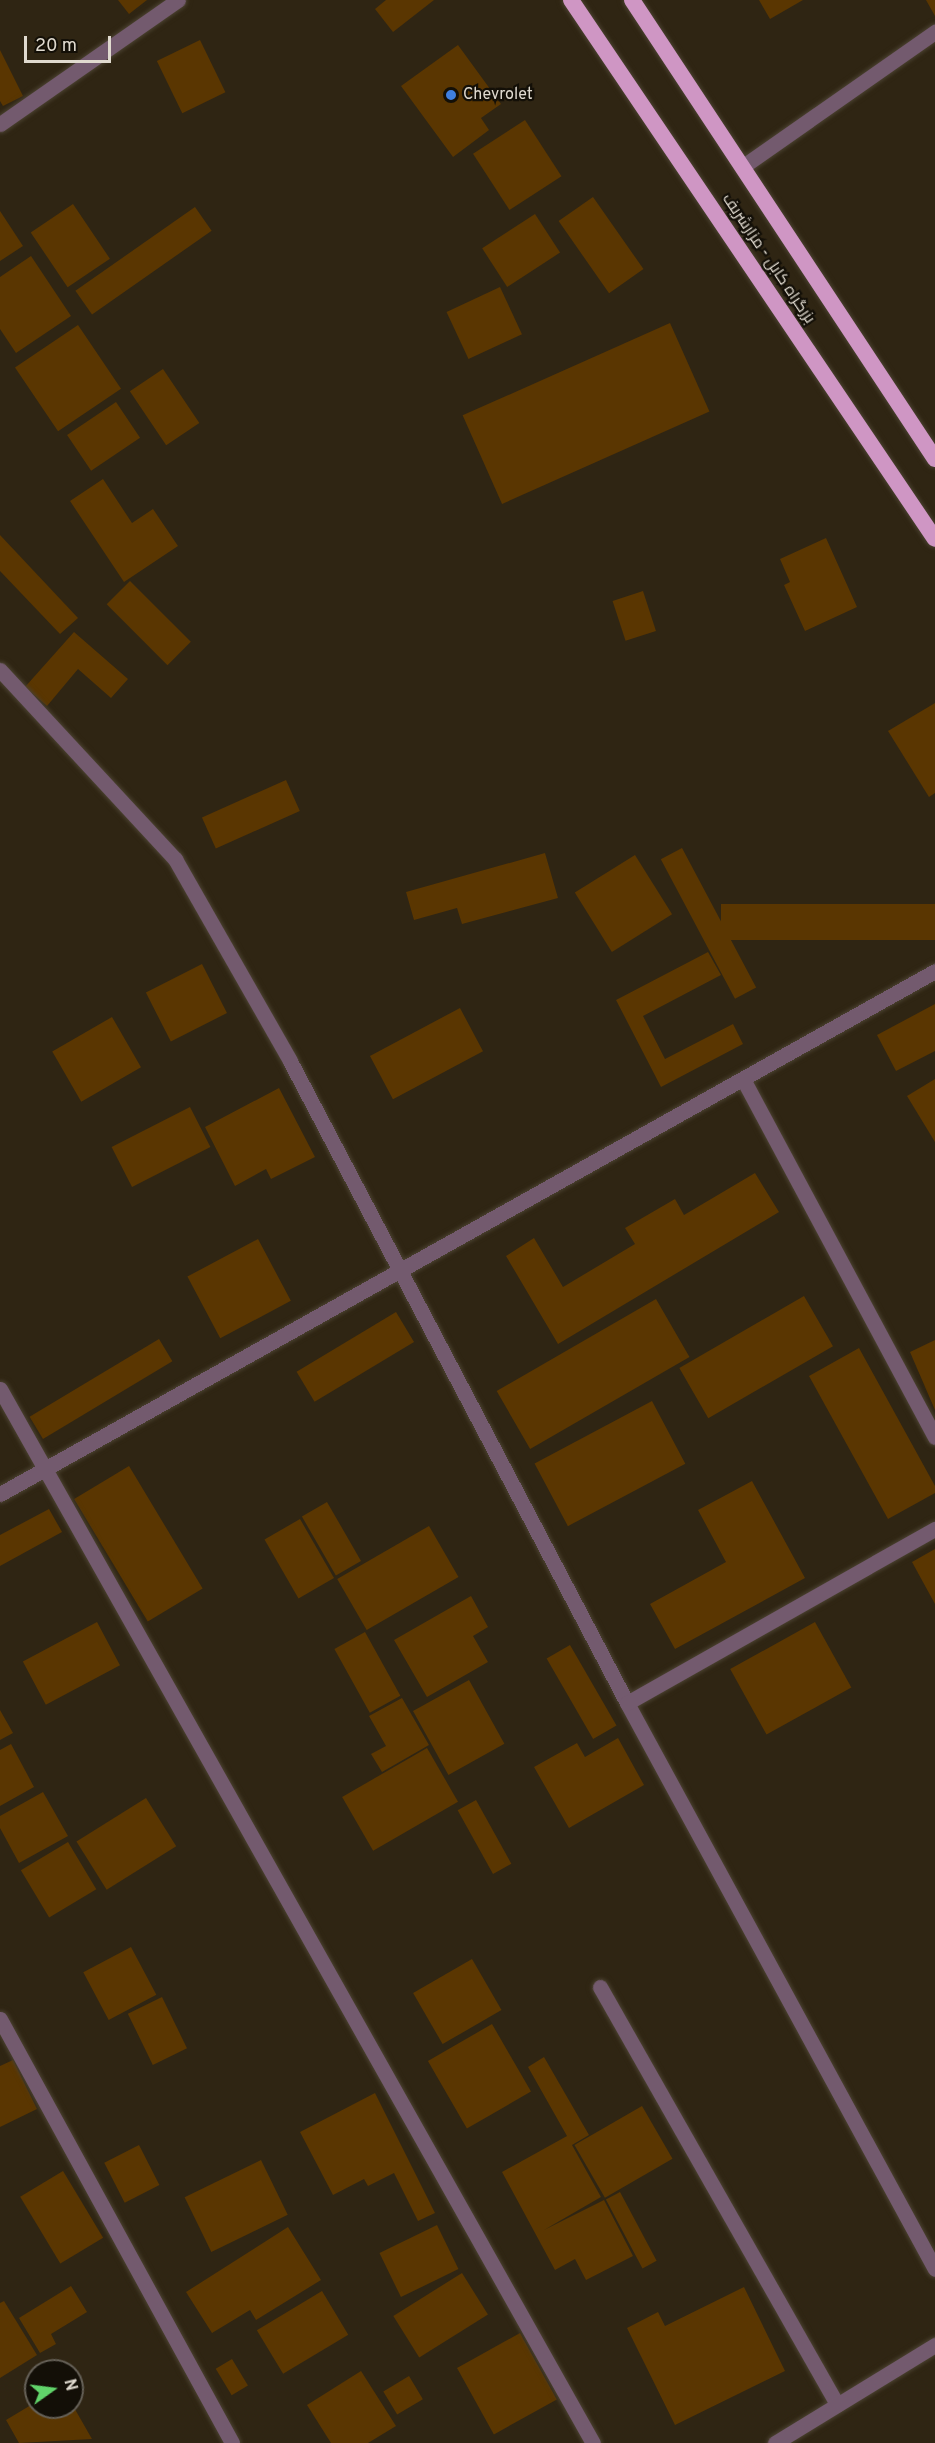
<!DOCTYPE html>
<meta charset="utf-8">
<style>
body{margin:0}
#map{position:relative;width:935px;height:2443px;overflow:hidden;background:#2f2513;font-family:Overpass,Cairo,sans-serif}
div>[style]{position:absolute}
.building>*{inset:0;background:#5a3601;transform-origin:0 0}
.roads{filter:drop-shadow(0 0 2px #4b4231) drop-shadow(0 0 2px #4b4231)}
.service>*{height:15px;margin:-7.5px;padding:0 7.5px;transform-origin:7.5px;border-radius:7.5px;background:#735a6e}
.minor>*{height:15px;margin:-7.5px;padding:0 7.5px;transform-origin:7.5px;border-radius:7.5px;background:#735a6e}
.trunk>*{height:16px;margin:-8px;padding:0 8px;transform-origin:8px;border-radius:8px;background:#cf96c4}
.dots>*{width:16px;height:16px;translate:-50% -50%;box-sizing:border-box;border:3px solid #130f07;border-radius:50%}
span{translate:-50% -50%;white-space:nowrap;text-align:center;line-height:1.15;-webkit-text-stroke:4.5px #130f07;paint-order:stroke}
.poi-label{font-size:16px;color:#e0dacf}
.left{translate:0 -50%;text-align:left}
.street-label{font-size:16px;color:#e0dacf}
.north{position:absolute;left:24px;top:2359px;width:60px;height:60px;box-sizing:border-box;background:#130f07;border:2px solid #656057;border-radius:50%;rotate:76deg;font-size:16px;font-weight:700;line-height:24px;text-align:center;color:#e0dacf}
.north::after{content:'';display:block;margin:auto;width:21px;height:27px;background:#61d46a;clip-path:polygon(50% 0,100% 100%,50% 72%,0 100%)}
.scale{position:absolute;left:24px;top:36px;width:87px;height:27px;box-sizing:border-box;border:3px solid #e0dacf;border-top:0;padding-left:8px;font-size:18px;line-height:21px;white-space:nowrap;color:#e0dacf;-webkit-text-stroke:4px #130f07;paint-order:stroke}
</style>
<div id="map">
<div class="building">
<i style="clip-path:polygon(118px 0,147px 0,129px 14px)"></i>
<i style="clip-path:polygon(386px 0,434px 0,393px 32px,375px 9px)"></i>
<i style="clip-path:polygon(759px 0,803px 0,770px 19px)"></i>
<i style="clip-path:polygon(926px 0,935px 0,935px 16px)"></i>
<i style="left:200px;top:40px;width:58px;height:48px;rotate:64deg"></i>
<i style="clip-path:polygon(458px 45px,501px 104px,481px 118px,489px 130px,453px 157px,401px 86px)"></i>
<i style="clip-path:polygon(0 50px,23px 96px,3px 106px,0 101px)"></i>
<i style="left:525px;top:120px;width:67px;height:62px;rotate:57deg"></i>
<i style="left:593px;top:197px;width:88px;height:42px;rotate:55deg"></i>
<i style="left:73px;top:204px;width:66px;height:51px;rotate:56deg"></i>
<i style="left:195px;top:207px;width:29px;height:146px;rotate:55deg"></i>
<i style="clip-path:polygon(0 211px,23px 246px,0 261px)"></i>
<i style="left:535px;top:214px;width:46px;height:63px;rotate:57deg"></i>
<i style="clip-path:polygon(31px 256px,71px 316px,16px 353px,0 329px,0 277px)"></i>
<i style="left:500px;top:287px;width:52px;height:59px;rotate:65deg"></i>
<i style="left:670px;top:323px;width:97px;height:227px;rotate:66deg"></i>
<i style="left:78px;top:325px;width:77px;height:76px;rotate:56deg"></i>
<i style="left:163px;top:369px;width:65px;height:40px;rotate:56deg"></i>
<i style="left:116px;top:402px;width:43px;height:59px;rotate:56deg"></i>
<i style="clip-path:polygon(103px 479px,132px 523px,153px 509px,178px 546px,124px 582px,70px 501px)"></i>
<i style="clip-path:polygon(0 535px,78px 618px,60px 634px,0 571px)"></i>
<i style="clip-path:polygon(826px 538px,857px 607px,805px 631px,784px 585px,790px 582px,780px 559px)"></i>
<i style="left:130px;top:581px;width:86px;height:33px;rotate:45deg"></i>
<i style="left:643px;top:591px;width:42px;height:32px;rotate:72deg"></i>
<i style="clip-path:polygon(74px 632px,128px 679px,111px 698px,78px 669px,47px 706px,25px 687px)"></i>
<i style="clip-path:polygon(935px 703px,935px 793px,929px 797px,888px 731px)"></i>
<i style="left:286px;top:780px;width:34px;height:92px;rotate:66deg"></i>
<i style="left:682px;top:848px;width:158px;height:24px;rotate:62deg"></i>
<i style="clip-path:polygon(545px 853px,558px 898px,462px 924px,457px 908px,414px 920px,406px 892px)"></i>
<i style="left:635px;top:855px;width:70px;height:71px;rotate:58deg"></i>
<i style="left:935px;top:904px;width:36px;height:214px;rotate:90deg"></i>
<i style="clip-path:polygon(708px 952px,721px 975px,643px 1016px,665px 1059px,733px 1024px,743px 1044px,661px 1087px,616px 1000px)"></i>
<i style="left:202px;top:964px;width:55px;height:63px;rotate:63deg"></i>
<i style="clip-path:polygon(935px 1004px,935px 1051px,896px 1071px,877px 1035px)"></i>
<i style="left:460px;top:1008px;width:49px;height:102px;rotate:62deg"></i>
<i style="left:112px;top:1017px;width:58px;height:69px;rotate:60deg"></i>
<i style="clip-path:polygon(935px 1079px,935px 1142px,907px 1096px)"></i>
<i style="clip-path:polygon(279px 1088px,315px 1157px,271px 1179px,266px 1169px,235px 1186px,205px 1127px)"></i>
<i style="left:190px;top:1107px;width:45px;height:88px;rotate:63deg"></i>
<i style="clip-path:polygon(755px 1173px,779px 1212px,558px 1344px,506px 1256px,534px 1238px,563px 1287px,635px 1244px,625px 1228px,675px 1199px,684px 1215px)"></i>
<i style="left:258px;top:1239px;width:70px;height:80px;rotate:62deg"></i>
<i style="left:804px;top:1296px;width:58px;height:144px;rotate:60deg"></i>
<i style="left:656px;top:1299px;width:67px;height:184px;rotate:60deg"></i>
<i style="left:396px;top:1312px;width:35px;height:116px;rotate:59deg"></i>
<i style="left:159px;top:1339px;width:26px;height:151px;rotate:59deg"></i>
<i style="clip-path:polygon(935px 1340px,935px 1410px,910px 1352px)"></i>
<i style="clip-path:polygon(859px 1348px,935px 1486px,935px 1493px,888px 1519px,809px 1376px)"></i>
<i style="left:652px;top:1401px;width:71px;height:133px;rotate:62deg"></i>
<i style="left:129px;top:1466px;width:143px;height:64px;rotate:59deg"></i>
<i style="clip-path:polygon(752px 1481px,805px 1578px,675px 1649px,650px 1604px,726px 1562px,698px 1510px)"></i>
<i style="left:327px;top:1502px;width:68px;height:29px;rotate:60deg"></i>
<i style="clip-path:polygon(49px 1509px,62px 1532px,0 1566px,0 1535px)"></i>
<i style="left:300px;top:1519px;width:68px;height:41px;rotate:60deg"></i>
<i style="left:429px;top:1526px;width:59px;height:106px;rotate:60deg"></i>
<i style="clip-path:polygon(935px 1549px,935px 1604px,912px 1562px)"></i>
<i style="clip-path:polygon(471px 1596px,488px 1627px,473px 1636px,488px 1662px,427px 1697px,394px 1640px)"></i>
<i style="left:97px;top:1622px;width:49px;height:84px;rotate:62deg"></i>
<i style="left:815px;top:1622px;width:75px;height:97px;rotate:61deg"></i>
<i style="left:365px;top:1632px;width:73px;height:35px;rotate:61deg"></i>
<i style="left:570px;top:1645px;width:93px;height:27px;rotate:60deg"></i>
<i style="left:469px;top:1680px;width:73px;height:64px;rotate:61deg"></i>
<i style="clip-path:polygon(402px 1698px,429px 1745px,382px 1772px,371px 1754px,386px 1746px,369px 1716px)"></i>
<i style="clip-path:polygon(0 1710px,13px 1733px,0 1740px)"></i>
<i style="clip-path:polygon(618px 1738px,644px 1785px,569px 1828px,534px 1767px,577px 1743px,585px 1757px)"></i>
<i style="clip-path:polygon(11px 1744px,34px 1787px,0 1806px,0 1750px)"></i>
<i style="left:427px;top:1748px;width:62px;height:98px;rotate:60deg"></i>
<i style="clip-path:polygon(43px 1792px,68px 1836px,19px 1863px,0 1828px,0 1816px)"></i>
<i style="left:146px;top:1798px;width:57px;height:82px;rotate:58deg"></i>
<i style="left:476px;top:1800px;width:73px;height:21px;rotate:61deg"></i>
<i style="left:68px;top:1842px;width:55px;height:55px;rotate:59deg"></i>
<i style="left:131px;top:1947px;width:54px;height:54px;rotate:62deg"></i>
<i style="left:472px;top:1959px;width:59px;height:68px;rotate:60deg"></i>
<i style="left:162px;top:1997px;width:57px;height:38px;rotate:64deg"></i>
<i style="left:492px;top:2024px;width:78px;height:74px;rotate:60deg"></i>
<i style="clip-path:polygon(544px 2057px,589px 2135px,572px 2145px,601px 2197px,544px 2230px,604px 2200px,633px 2256px,586px 2280px,575px 2259px,555px 2270px,502px 2172px,567px 2136px,528px 2067px)"></i>
<i style="clip-path:polygon(13px 2060px,37px 2109px,0 2127px,0 2066px)"></i>
<i style="clip-path:polygon(375px 2093px,435px 2213px,418px 2221px,394px 2173px,368px 2186px,364px 2179px,333px 2195px,300px 2132px)"></i>
<i style="left:642px;top:2106px;width:61px;height:78px;rotate:60deg"></i>
<i style="left:139px;top:2145px;width:45px;height:39px;rotate:63deg"></i>
<i style="left:261px;top:2160px;width:61px;height:85px;rotate:64deg"></i>
<i style="left:63px;top:2171px;width:78px;height:50px;rotate:59deg"></i>
<i style="left:620px;top:2192px;width:78px;height:16px;rotate:62deg"></i>
<i style="left:437px;top:2225px;width:49px;height:64px;rotate:64deg"></i>
<i style="clip-path:polygon(288px 2227px,321px 2280px,256px 2320px,250px 2310px,212px 2333px,186px 2292px)"></i>
<i style="left:462px;top:2273px;width:49px;height:81px;rotate:58deg"></i>
<i style="clip-path:polygon(71px 2286px,87px 2312px,51px 2334px,56px 2344px,40px 2353px,19px 2318px)"></i>
<i style="clip-path:polygon(744px 2287px,785px 2371px,675px 2425px,627px 2328px,658px 2312px,665px 2326px)"></i>
<i style="left:322px;top:2291px;width:51px;height:76px;rotate:59deg"></i>
<i style="clip-path:polygon(4px 2301px,37px 2355px,0 2378px,0 2303px)"></i>
<i style="left:520px;top:2333px;width:76px;height:72px;rotate:61deg"></i>
<i style="left:232px;top:2359px;width:31px;height:19px;rotate:59deg"></i>
<i style="clip-path:polygon(361px 2371px,396px 2426px,368px 2443px,331px 2443px,307px 2405px)"></i>
<i style="left:409px;top:2376px;width:27px;height:30px;rotate:59deg"></i>
<i style="clip-path:polygon(36px 2402px,36px 2407px,72px 2404px,92px 2439px,19px 2443px,6px 2420px)"></i>
</div>
<div class="roads">
<div class="service">
<i style="left:742px;top:167px;width:236px;rotate:-35deg"></i>
</div>
<div class="minor">
<i style="left:0;top:124px;width:217px;rotate:-34.9deg"></i>
<i style="left:0;top:670px;width:258px;rotate:47.2deg"></i>
<i style="left:175px;top:859px;width:232px;rotate:60.3deg"></i>
<i style="left:290px;top:1061px;width:725px;rotate:62.3deg"></i>
<i style="left:627px;top:1703px;width:644px;rotate:61.45deg"></i>
<i style="left:744px;top:1081px;width:404px;rotate:61.8deg"></i>
<i style="left:0;top:1389px;width:1209px;rotate:60.64deg"></i>
<i style="left:0;top:1494px;width:1071px;rotate:-29.22deg"></i>
<i style="left:627px;top:1703px;width:354px;rotate:-29.5deg"></i>
<i style="left:600px;top:1987px;width:480px;rotate:60.4deg"></i>
<i style="left:0;top:2019px;width:483px;rotate:61.3deg"></i>
<i style="left:775px;top:2443px;width:188px;rotate:-31.5deg"></i>
</div>
<div class="trunk">
<i style="left:571px;top:0;width:650px;rotate:55.97deg"></i>
<i style="left:632px;top:0;width:550px;rotate:56.57deg"></i>
</div>
</div>
<div class="dots">
<i style="left:451px;top:95px;background:#3f7fe0"></i>
</div>
<div class="poi-label">
<span class="left" style="left:463px;top:95px">Chevrolet</span>
</div>
<div class="street-label">
<span style="left:768px;top:259px;rotate:56deg">بزرگراه کابل - مزارشریف</span>
</div>
<div class="north">N</div>
<div class="scale">20 m</div>
</div>
